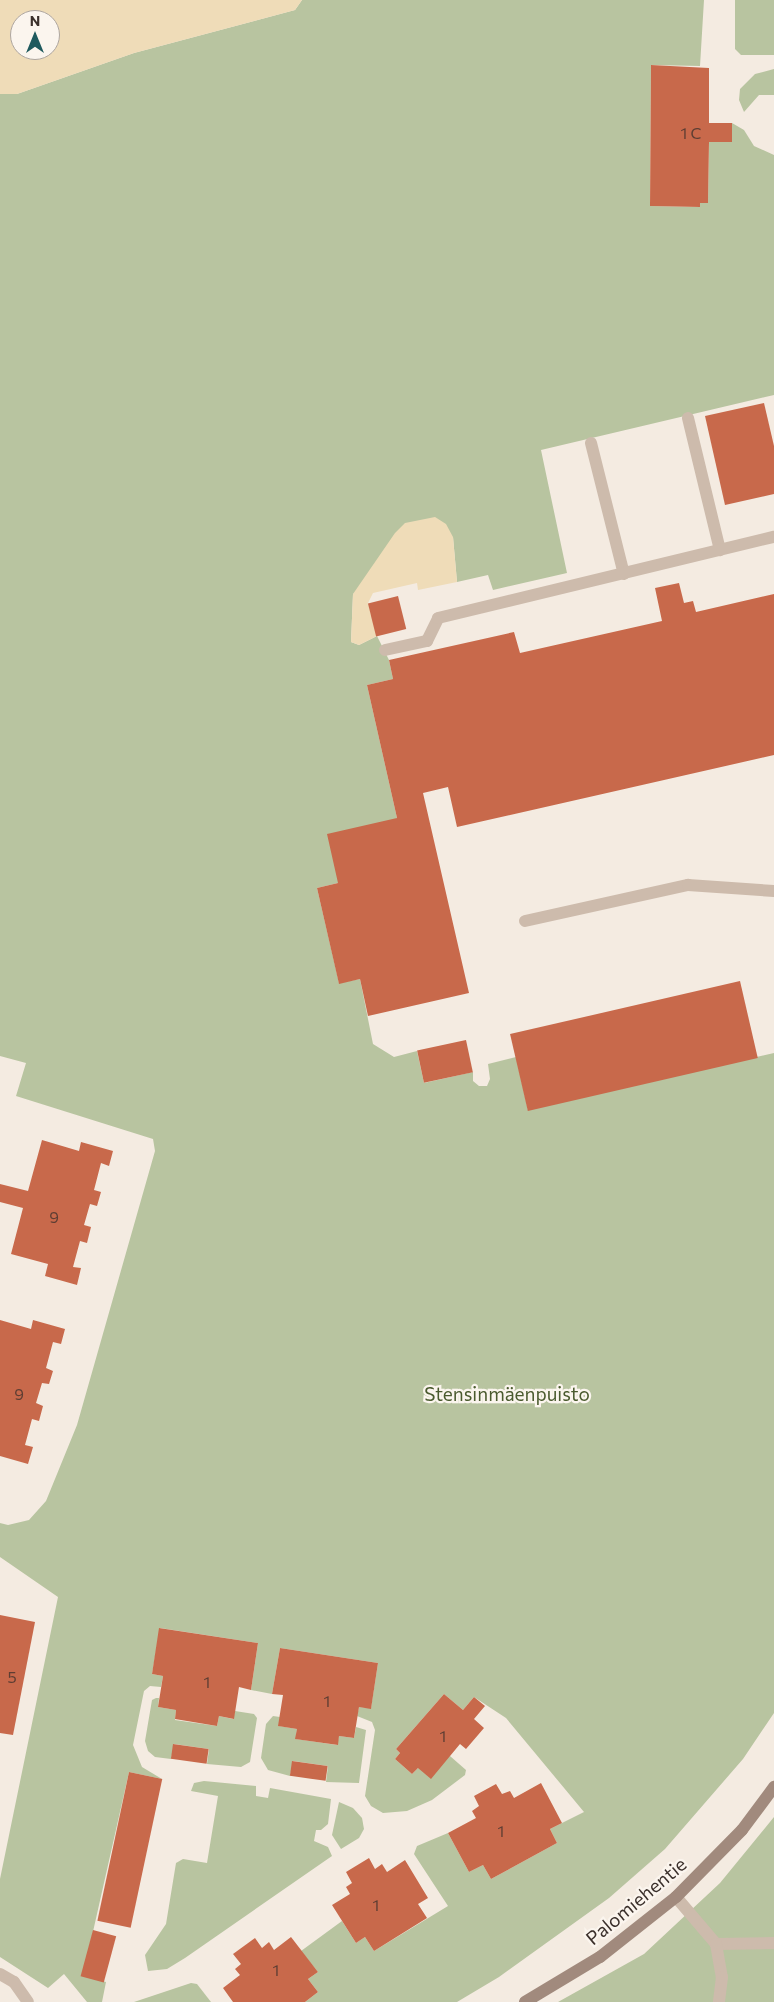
<!DOCTYPE html>
<meta charset="utf-8">
<style>
body{margin:0}
#map{position:relative;width:774px;height:2002px;overflow:hidden;background:#f4ebe1;font-family:Commissioner,sans-serif}
div>[style]{position:absolute}
.green>*{inset:0;background:#b8c4a0}
.sand>*{inset:0;background:#efdcb8}
.building>*{inset:0;background:#c8694b;transform-origin:0 0}
.lane>*{height:12px;margin:-6px;padding:0 6px;transform-origin:6px;border-radius:6px;background:#cdbbac}
.street>*{height:12px;margin:-6px;padding:0 6px;transform-origin:6px;border-radius:6px;background:#cdbbac}
.secondary>*{height:12px;margin:-6px;padding:0 6px;transform-origin:6px;border-radius:6px;background:#a18a7d}
span{translate:-50% -50%;white-space:nowrap;text-align:center;line-height:1.15;-webkit-text-stroke:4.5px #fbf5ee;paint-order:stroke}
.number-label{font-size:16px;color:#5e3e33}
.number-label span{-webkit-text-stroke-width:0}
.park-label{font-size:19px;color:#4a5a2e}
.street-label{font-size:19px;color:#3b302b}
.north{position:absolute;left:10px;top:10px;width:50px;height:50px;box-sizing:border-box;background:#fbf5ee;border:1px solid #aea6a0;border-radius:50%;rotate:0deg;font-size:14px;font-weight:700;line-height:20px;text-align:center;color:#3b302b}
.north::after{content:'';display:block;margin:auto;width:18px;height:22px;background:#1f5a5e;clip-path:polygon(50% 0,100% 100%,50% 72%,0 100%)}
</style>
<div id="map">
<div class="green">
<i style="clip-path:polygon(302px 0,704px 0,700px 66px,651px 65px,650px 206px,699px 207px,700px 203px,708px 203px,709px 142px,732px 142px,732px 123px,744px 130px,754px 146px,774px 155px,774px 395px,541px 450px,567px 573px,493px 590px,488px 575px,457px 582px,453px 537px,353px 594px,351px 642px,359px 645px,377px 636px,389px 660px,393px 679px,367px 685px,397px 818px,338px 883px,317px 888px,339px 983px,360px 979px,373px 1044px,394px 1057px,417px 1051px,424px 1083px,473px 1072px,473px 1081px,479px 1086px,487px 1086px,490px 1079px,488px 1064px,516px 1057px,528px 1110px,774px 1053px,774px 1713px,743px 1759px,665px 1849px,609px 1898px,499px 1977px,457px 2002px,305px 2002px,318px 1992px,308px 1979px,318px 1972px,301px 1951px,342px 1921px,356px 1943px,365px 1937px,374px 1951px,448px 1906px,414px 1854px,417px 1846px,448px 1833px,469px 1872px,483px 1865px,491px 1879px,557px 1843px,550px 1829px,584px 1812px,506px 1718px,474px 1697px,463px 1710px,444px 1694px,396px 1749px,400px 1753px,395px 1759px,412px 1774px,418px 1768px,450px 1756px,466px 1770px,465px 1775px,432px 1800px,407px 1811px,383px 1813px,371px 1806px,365px 1796px,375px 1730px,372px 1722px,357px 1716px,359px 1707px,371px 1708px,378px 1663px,280px 1648px,272px 1694px,251px 1690px,258px 1643px,160px 1628px,152px 1674px,163px 1676px,161px 1687px,150px 1686px,144px 1691px,133px 1745px,142px 1767px,162px 1779px,129px 1772px,83px 1976px,106px 1982px,102px 2002px,87px 2002px,64px 1974px,48px 1988px,0 1957px,0 1879px,58px 1597px,0 1557px,0 1523px,8px 1525px,29px 1520px,46px 1501px,77px 1425px,155px 1151px,153px 1139px,16px 1096px,26px 1063px,0 1056px,0 94px,17px 94px,134px 53px,295px 10px)"></i>
<i style="clip-path:polygon(735px 0,774px 0,774px 55px,741px 55px,735px 49px)"></i>
<i style="clip-path:polygon(774px 69px,774px 95px,759px 95px,744px 112px,739px 100px,740px 89px,755px 74px)"></i>
<i style="clip-path:polygon(156px 1698px,159px 1698px,158px 1707px,176px 1710px,175px 1720px,217px 1726px,219px 1716px,233px 1719px,235px 1711px,254px 1714px,257px 1718px,250px 1762px,241px 1767px,207px 1764px,209px 1749px,174px 1744px,171px 1759px,155px 1757px,148px 1751px,145px 1741px,152px 1700px)"></i>
<i style="clip-path:polygon(273px 1716px,280px 1717px,279px 1726px,297px 1729px,296px 1739px,337px 1745px,339px 1736px,354px 1738px,356px 1727px,366px 1730px,359px 1783px,326px 1782px,328px 1766px,293px 1761px,290px 1776px,268px 1770px,261px 1758px,266px 1724px)"></i>
<i style="clip-path:polygon(204px 1781px,256px 1786px,256px 1796px,268px 1798px,270px 1788px,331px 1799px,328px 1824px,321px 1830px,316px 1830px,314px 1841px,328px 1847px,332px 1856px,185px 1958px,167px 1969px,148px 1971px,145px 1955px,166px 1924px,176px 1863px,183px 1859px,207px 1863px,218px 1796px,191px 1791px,194px 1783px)"></i>
<i style="clip-path:polygon(339px 1802px,353px 1808px,362px 1818px,364px 1829px,359px 1838px,341px 1849px,332px 1835px)"></i>
<i style="clip-path:polygon(774px 1817px,774px 2002px,558px 2002px,644px 1954px,720px 1883px)"></i>
<i style="clip-path:polygon(191px 1983px,197px 1984px,211px 2002px,134px 2002px)"></i>
</div>
<div class="sand">
<i style="clip-path:polygon(evenodd,0 0,302px 0,295px 10px,134px 53px,17px 94px,0 94px,0 0,20px 20px,50px 20px,50px 50px,20px 50px,20px 20px)"></i>
<i style="clip-path:polygon(435px 517px,446px 524px,453px 537px,457px 582px,418px 590px,417px 583px,373px 593px,368px 603px,377px 636px,359px 645px,351px 642px,353px 594px,395px 533px,405px 523px)"></i>
</div>
<div class="building">
<i style="clip-path:polygon(651px 65px,709px 68px,709px 123px,732px 123px,732px 142px,709px 142px,708px 203px,700px 203px,700px 207px,650px 206px)"></i>
<i style="clip-path:polygon(764px 403px,774px 446px,774px 494px,725px 505px,705px 416px)"></i>
<i style="clip-path:polygon(679px 583px,684px 603px,693px 601px,696px 612px,774px 594px,774px 755px,457px 827px,448px 787px,423px 793px,469px 993px,368px 1016px,360px 979px,339px 984px,317px 888px,338px 883px,327px 834px,397px 818px,367px 685px,393px 679px,389px 660px,514px 632px,520px 653px,662px 621px,655px 588px)"></i>
<i style="left:398px;top:596px;width:34px;height:31px;rotate:76deg"></i>
<i style="left:740px;top:981px;width:79px;height:236px;rotate:77deg"></i>
<i style="left:466px;top:1040px;width:33px;height:50px;rotate:78deg"></i>
<i style="clip-path:polygon(42px 1140px,79px 1151px,81px 1142px,113px 1151px,109px 1166px,101px 1163px,94px 1190px,101px 1192px,97px 1206px,90px 1204px,84px 1225px,91px 1227px,87px 1243px,80px 1241px,73px 1267px,81px 1268px,77px 1285px,45px 1276px,48px 1264px,11px 1254px,23px 1208px,0 1202px,0 1184px,28px 1191px)"></i>
<i style="clip-path:polygon(0 1320px,31px 1329px,33px 1320px,65px 1329px,61px 1344px,53px 1342px,46px 1368px,53px 1371px,49px 1384px,42px 1383px,36px 1403px,43px 1406px,39px 1421px,32px 1419px,25px 1445px,33px 1447px,28px 1464px,0 1456px)"></i>
<i style="clip-path:polygon(0 1615px,35px 1622px,13px 1735px,0 1733px)"></i>
<i style="clip-path:polygon(159px 1628px,258px 1643px,251px 1690px,239px 1687px,234px 1719px,219px 1716px,217px 1726px,175px 1719px,176px 1710px,158px 1707px,163px 1676px,152px 1674px)"></i>
<i style="clip-path:polygon(280px 1648px,378px 1663px,371px 1709px,359px 1707px,354px 1738px,339px 1736px,338px 1745px,295px 1739px,297px 1729px,278px 1726px,283px 1695px,272px 1694px)"></i>
<i style="clip-path:polygon(444px 1694px,463px 1710px,474px 1697px,485px 1706px,474px 1719px,484px 1728px,466px 1749px,460px 1744px,431px 1779px,418px 1768px,412px 1774px,395px 1759px,400px 1753px,396px 1749px)"></i>
<i style="left:173px;top:1744px;width:36px;height:15px;rotate:8deg"></i>
<i style="left:292px;top:1761px;width:36px;height:15px;rotate:8deg"></i>
<i style="left:129px;top:1772px;width:34px;height:152px;rotate:12deg"></i>
<i style="clip-path:polygon(541px 1783px,562px 1823px,550px 1829px,557px 1843px,491px 1879px,483px 1865px,469px 1872px,448px 1833px,476px 1818px,472px 1811px,479px 1806px,474px 1796px,496px 1784px,502px 1794px,510px 1791px,514px 1798px)"></i>
<i style="clip-path:polygon(369px 1858px,375px 1869px,382px 1864px,387px 1872px,405px 1860px,428px 1898px,418px 1904px,427px 1918px,374px 1951px,365px 1937px,356px 1943px,332px 1905px,350px 1894px,346px 1887px,352px 1883px,346px 1872px)"></i>
<i style="left:93px;top:1930px;width:24px;height:48px;rotate:15deg"></i>
<i style="clip-path:polygon(291px 1937px,318px 1972px,308px 1979px,318px 1992px,305px 2002px,233px 2002px,223px 1988px,240px 1975px,235px 1969px,241px 1964px,233px 1954px,255px 1938px,262px 1948px,269px 1942px,274px 1950px)"></i>
</div>
<div class="lane">
<i style="left:688px;top:418px;width:136px;rotate:76.4deg"></i>
<i style="left:591px;top:443px;width:135px;rotate:75.9deg"></i>
<i style="left:385px;top:650px;width:43px;rotate:-12.1deg"></i>
<i style="left:427px;top:641px;width:25px;rotate:-64deg"></i>
<i style="left:438px;top:618px;width:346px;rotate:-13.6deg"></i>
<i style="left:525px;top:921px;width:167px;rotate:-12.5deg"></i>
<i style="left:688px;top:885px;width:86px;rotate:4deg"></i>
<i style="left:716px;top:1944px;width:58px;rotate:-1deg"></i>
</div>
<div class="street">
<i style="left:676px;top:1897px;width:62px;rotate:49.6deg"></i>
<i style="left:716px;top:1944px;width:34px;rotate:80deg"></i>
<i style="left:722px;top:1977px;width:25px;rotate:97deg"></i>
<i style="left:0;top:1974px;width:16px;rotate:30deg"></i>
<i style="left:14px;top:1982px;width:24px;rotate:55deg"></i>
</div>
<div class="secondary">
<i style="left:525px;top:2002px;width:87px;rotate:-31deg"></i>
<i style="left:600px;top:1957px;width:97px;rotate:-38.3deg"></i>
<i style="left:676px;top:1897px;width:94px;rotate:-45.4deg"></i>
<i style="left:742px;top:1830px;width:54px;rotate:-53.3deg"></i>
</div>
<div class="number-label">
<span style="left:691px;top:133px">1 C</span>
<span style="left:54px;top:1217px">9</span>
<span style="left:19px;top:1394px">9</span>
<span style="left:12px;top:1677px">5</span>
<span style="left:207px;top:1682px">1</span>
<span style="left:327px;top:1701px">1</span>
<span style="left:443px;top:1736px">1</span>
<span style="left:501px;top:1831px">1</span>
<span style="left:376px;top:1905px">1</span>
<span style="left:276px;top:1970px">1</span>
</div>
<div class="park-label">
<span style="left:507px;top:1394px">Stensinmäenpuisto</span>
</div>
<div class="street-label">
<span style="left:636px;top:1901px;rotate:-40deg">Palomiehentie</span>
</div>
<div class="north">N</div>
</div>
